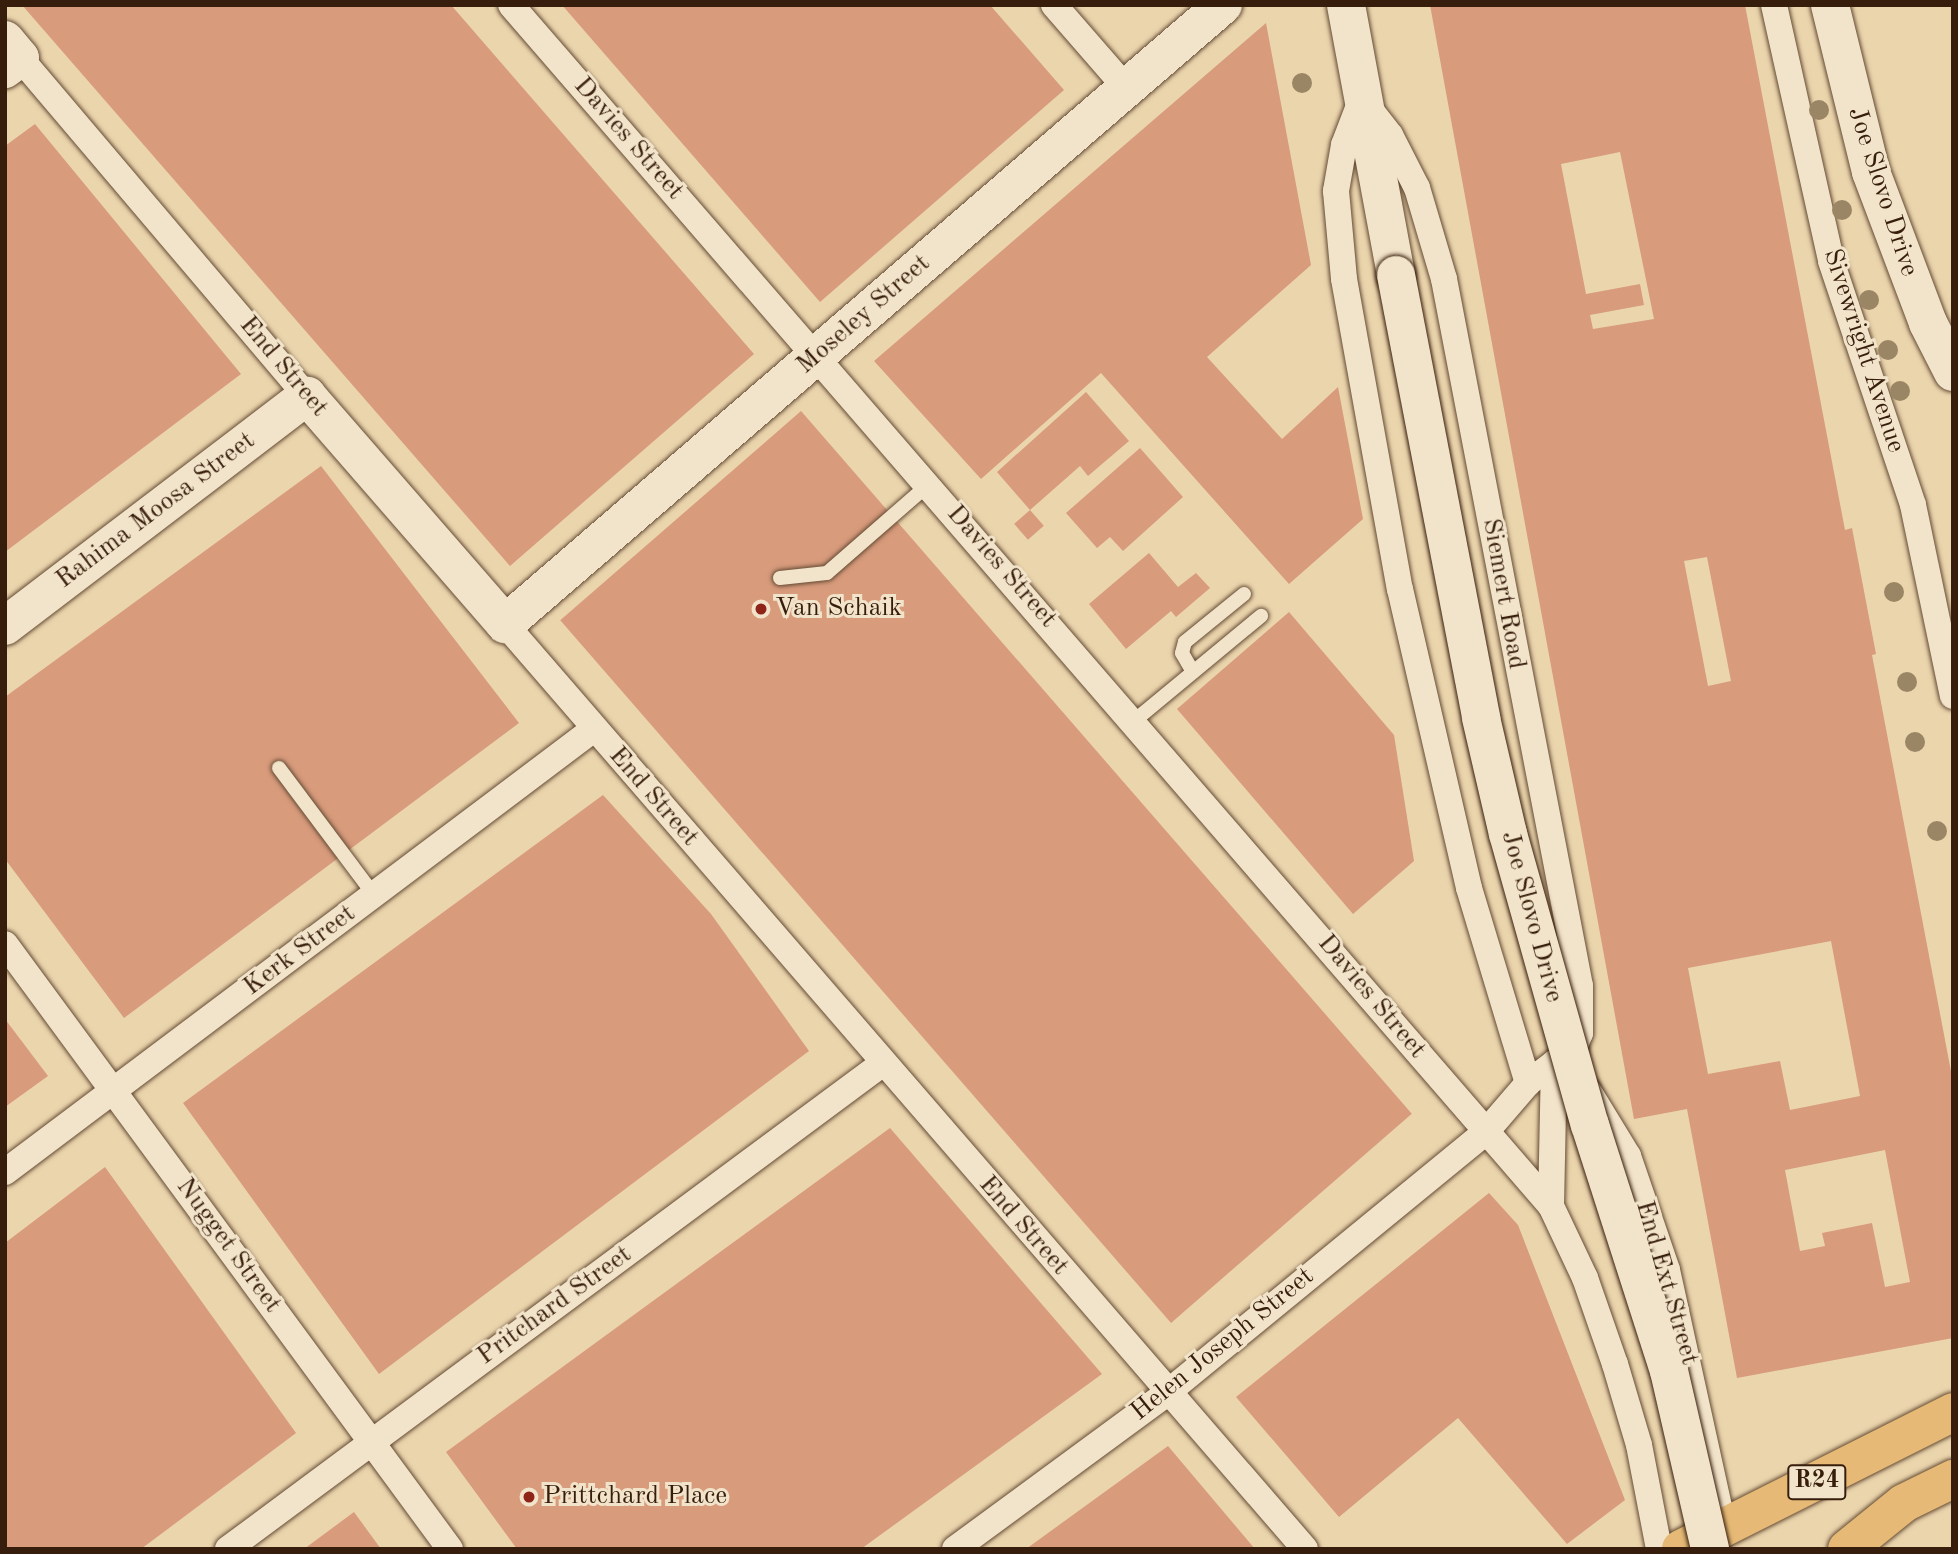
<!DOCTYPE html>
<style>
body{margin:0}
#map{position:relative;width:1958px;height:1554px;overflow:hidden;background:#ebd5ad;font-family:"Old Standard TT",serif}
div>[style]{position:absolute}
.building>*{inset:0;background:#d89b7c;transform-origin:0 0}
.roads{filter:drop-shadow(0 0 2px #644b34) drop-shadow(0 0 2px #644b34)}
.lane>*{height:14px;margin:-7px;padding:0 7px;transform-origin:7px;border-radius:7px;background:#f2e4ca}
.street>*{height:26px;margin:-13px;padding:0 13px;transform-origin:13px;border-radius:13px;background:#f2e4ca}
.secondary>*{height:38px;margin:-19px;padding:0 19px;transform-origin:19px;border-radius:19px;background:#f2e4ca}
.primary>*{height:38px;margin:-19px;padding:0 19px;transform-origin:19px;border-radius:19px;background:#e6ba76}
.bridges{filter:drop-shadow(0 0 2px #371d0c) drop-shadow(0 0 2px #371d0c)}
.secondary-bridge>*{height:38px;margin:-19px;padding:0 19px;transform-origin:19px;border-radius:19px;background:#f2e4ca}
.trees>*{width:20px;height:20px;margin:-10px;border-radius:50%;background:#9a8665}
.dots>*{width:19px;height:19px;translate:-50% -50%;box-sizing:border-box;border:4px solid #f2e4ca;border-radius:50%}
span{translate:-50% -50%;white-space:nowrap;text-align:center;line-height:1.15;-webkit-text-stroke:6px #f2e4ca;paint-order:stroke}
.shield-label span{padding:2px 5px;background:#f2e4ca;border:2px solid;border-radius:5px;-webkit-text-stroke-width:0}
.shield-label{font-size:24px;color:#371d0c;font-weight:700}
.street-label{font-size:26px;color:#371d0c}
.poi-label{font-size:26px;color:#371d0c}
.left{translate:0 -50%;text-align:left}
.frame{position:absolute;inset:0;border:7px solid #371d0c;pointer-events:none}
</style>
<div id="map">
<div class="building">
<i style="clip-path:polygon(22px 5px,451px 5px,754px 354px,510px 566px)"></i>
<i style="clip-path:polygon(562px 5px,990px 5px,1064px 90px,820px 302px)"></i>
<i style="clip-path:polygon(evenodd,1430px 5px,1745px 5px,1845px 530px,1852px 528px,1876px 654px,1872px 655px,1953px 1082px,1953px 1338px,1737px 1378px,1687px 1109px,1634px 1119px,1430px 5px,1620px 152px,1654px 319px,1593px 329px,1590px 315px,1644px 305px,1640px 284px,1586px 294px,1561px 164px,1620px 152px,1430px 5px,1707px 557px,1731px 681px,1708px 686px,1684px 561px,1707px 557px,1430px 5px,1831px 941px,1860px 1096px,1790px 1110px,1780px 1061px,1708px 1074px,1688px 968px,1831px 941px,1430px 5px,1885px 1150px,1910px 1282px,1885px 1287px,1872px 1223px,1822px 1233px,1825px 1246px,1800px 1251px,1785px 1170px,1885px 1150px)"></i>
<i style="clip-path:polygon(1266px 23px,1311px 265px,1207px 357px,1282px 439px,1338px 387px,1363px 519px,1289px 584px,1101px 373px,981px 479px,874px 361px)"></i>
<i style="clip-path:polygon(35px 124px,241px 374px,5px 552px,5px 146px)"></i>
<i style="clip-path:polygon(1086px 392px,1129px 441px,1088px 476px,1080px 466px,1030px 510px,997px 472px)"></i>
<i style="left:801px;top:411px;width:931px;height:319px;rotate:49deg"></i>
<i style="clip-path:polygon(1140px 448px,1183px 497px,1123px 551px,1110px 537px,1097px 548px,1066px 513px)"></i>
<i style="clip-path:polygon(321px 466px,519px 723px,124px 1018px,5px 859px,5px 697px)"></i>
<i style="left:1030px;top:510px;width:21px;height:21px;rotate:49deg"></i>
<i style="clip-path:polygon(1149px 553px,1178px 587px,1196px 573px,1210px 588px,1176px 617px,1171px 611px,1126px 649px,1089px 604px)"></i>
<i style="clip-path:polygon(1289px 612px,1394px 735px,1414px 861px,1353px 914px,1177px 709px)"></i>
<i style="clip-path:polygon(603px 795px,711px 914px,809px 1051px,379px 1374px,183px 1103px)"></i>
<i style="clip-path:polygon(5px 1019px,48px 1076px,5px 1107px)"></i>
<i style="clip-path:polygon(890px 1128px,1102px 1374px,861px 1549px,517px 1549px,446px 1452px)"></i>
<i style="clip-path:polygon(105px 1167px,296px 1433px,141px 1549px,5px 1549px,5px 1243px)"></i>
<i style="clip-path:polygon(1489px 1193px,1518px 1225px,1625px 1500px,1567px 1544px,1458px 1418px,1339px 1517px,1236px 1397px)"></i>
<i style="clip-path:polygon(1168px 1446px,1255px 1549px,1026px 1549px)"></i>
<i style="clip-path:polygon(354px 1512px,381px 1549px,304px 1549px)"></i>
</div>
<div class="roads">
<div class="lane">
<i style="left:780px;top:578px;width:47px;rotate:-6.1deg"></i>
<i style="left:827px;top:573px;width:135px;rotate:-41.1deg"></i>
<i style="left:1193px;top:672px;width:22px;rotate:-120deg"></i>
<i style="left:1182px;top:653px;width:11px;rotate:-75deg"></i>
<i style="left:1185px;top:642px;width:76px;rotate:-39.1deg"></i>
<i style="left:1134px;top:721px;width:165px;rotate:-39.6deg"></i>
<i style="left:279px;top:768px;width:159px;rotate:53.2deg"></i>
</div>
<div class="street">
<i style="left:511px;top:5px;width:1589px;rotate:49.11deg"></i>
<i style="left:1551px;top:1206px;width:80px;rotate:64.7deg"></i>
<i style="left:1585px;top:1278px;width:91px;rotate:70.8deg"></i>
<i style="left:1615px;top:1364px;width:84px;rotate:73.5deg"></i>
<i style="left:1639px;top:1445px;width:106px;rotate:79.1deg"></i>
<i style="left:1054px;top:5px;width:111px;rotate:49deg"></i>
<i style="left:1774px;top:5px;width:262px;rotate:77.4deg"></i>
<i style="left:1831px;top:261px;width:257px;rotate:71.4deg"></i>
<i style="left:1913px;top:505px;width:195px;rotate:78.2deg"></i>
<i style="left:20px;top:58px;width:443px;rotate:49.7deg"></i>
<i style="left:1362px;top:98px;width:50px;rotate:111deg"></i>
<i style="left:1344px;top:145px;width:47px;rotate:99.9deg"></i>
<i style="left:1336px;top:191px;width:88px;rotate:84.8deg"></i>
<i style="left:1344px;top:279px;width:315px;rotate:79.8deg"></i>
<i style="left:1400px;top:589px;width:307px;rotate:77deg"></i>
<i style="left:1469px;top:888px;width:204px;rotate:73.2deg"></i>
<i style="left:505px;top:624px;width:1223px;rotate:49.14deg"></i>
<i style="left:5px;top:944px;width:751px;rotate:53.66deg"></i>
<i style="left:1589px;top:1092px;width:75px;rotate:58.6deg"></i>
<i style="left:1628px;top:1156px;width:120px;rotate:71.1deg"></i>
<i style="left:1667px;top:1270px;width:260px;rotate:77.6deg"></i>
<i style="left:5px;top:1172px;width:737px;rotate:-36.95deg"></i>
<i style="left:1551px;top:1206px;width:143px;rotate:-88.8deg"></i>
<i style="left:228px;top:1549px;width:816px;rotate:-36.57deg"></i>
<i style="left:955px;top:1549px;width:263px;rotate:-36.3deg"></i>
<i style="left:1167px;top:1393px;width:411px;rotate:-39.3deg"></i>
<i style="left:1485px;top:1133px;width:66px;rotate:-49.3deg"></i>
<i style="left:1528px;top:1083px;width:58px;rotate:-37.3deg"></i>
<i style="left:1574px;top:1048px;width:16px;rotate:-68deg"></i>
<i style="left:1580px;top:1033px;width:47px;rotate:-90deg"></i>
<i style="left:1580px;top:986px;width:720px;rotate:-100.89deg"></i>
<i style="left:1444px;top:279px;width:95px;rotate:-106.5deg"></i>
<i style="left:1417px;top:188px;width:59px;rotate:-117deg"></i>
<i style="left:1390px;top:135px;width:34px;rotate:-128deg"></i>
</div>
<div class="secondary">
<i style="left:1346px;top:5px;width:275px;rotate:79.5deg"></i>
<i style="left:1830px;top:5px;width:172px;rotate:76.2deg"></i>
<i style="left:1871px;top:172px;width:161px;rotate:69.3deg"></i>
<i style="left:1928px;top:323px;width:55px;rotate:63deg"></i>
<i style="left:5px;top:40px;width:23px;rotate:50deg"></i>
<i style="left:20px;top:58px;width:19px;rotate:144deg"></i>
<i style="left:5px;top:626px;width:380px;rotate:-37.3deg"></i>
<i style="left:307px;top:396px;width:302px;rotate:49deg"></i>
<i style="left:505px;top:624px;width:948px;rotate:-40.77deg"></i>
</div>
<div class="primary">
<i style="left:1681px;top:1549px;width:305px;rotate:-26.7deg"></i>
<i style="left:1847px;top:1549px;width:73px;rotate:-38.9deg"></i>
<i style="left:1904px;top:1503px;width:55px;rotate:-26.1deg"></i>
</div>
</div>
<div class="bridges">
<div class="secondary-bridge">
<i style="left:1396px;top:275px;width:451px;rotate:79.1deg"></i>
<i style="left:1481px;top:718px;width:119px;rotate:76.9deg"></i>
<i style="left:1508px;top:834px;width:302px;rotate:74.3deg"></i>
<i style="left:1590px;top:1125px;width:258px;rotate:72.2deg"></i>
<i style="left:1669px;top:1371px;width:183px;rotate:77deg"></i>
</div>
</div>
<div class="trees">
<i style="left:1302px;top:83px"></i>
<i style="left:1819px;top:110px"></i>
<i style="left:1842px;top:210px"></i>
<i style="left:1869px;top:300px"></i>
<i style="left:1888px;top:350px"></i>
<i style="left:1900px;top:391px"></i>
<i style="left:1894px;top:592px"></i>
<i style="left:1907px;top:682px"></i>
<i style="left:1915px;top:742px"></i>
<i style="left:1937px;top:831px"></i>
</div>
<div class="dots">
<i style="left:761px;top:609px;background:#8f2418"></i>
<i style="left:529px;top:1497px;background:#8f2418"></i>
</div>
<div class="shield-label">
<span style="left:1817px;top:1482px">R24</span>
</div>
<div class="street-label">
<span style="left:628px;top:139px;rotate:49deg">Davies Street</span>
<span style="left:1882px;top:192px;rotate:72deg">Joe Slovo Drive</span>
<span style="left:864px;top:315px;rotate:-41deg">Moseley Street</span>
<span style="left:1863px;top:351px;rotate:72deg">Sivewright Avenue</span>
<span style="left:283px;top:367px;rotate:50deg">End Street</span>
<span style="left:156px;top:511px;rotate:-37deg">Rahima Moosa Street</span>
<span style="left:1001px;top:567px;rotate:49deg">Davies Street</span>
<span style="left:1503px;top:594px;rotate:80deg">Siemert Road</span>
<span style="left:653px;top:797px;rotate:49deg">End Street</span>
<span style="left:1531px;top:917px;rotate:75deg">Joe Slovo Drive</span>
<span style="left:300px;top:951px;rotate:-37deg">Kerk Street</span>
<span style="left:1371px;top:997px;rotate:50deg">Davies Street</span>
<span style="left:1023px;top:1226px;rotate:49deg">End Street</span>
<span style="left:228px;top:1246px;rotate:54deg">Nugget Street</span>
<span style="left:1666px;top:1283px;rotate:74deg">End Ext Street</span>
<span style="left:555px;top:1306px;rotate:-36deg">Pritchard Street</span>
<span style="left:1223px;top:1345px;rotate:-39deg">Helen Joseph Street</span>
</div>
<div class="poi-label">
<span class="left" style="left:775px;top:609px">Van Schaik</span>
<span class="left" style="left:543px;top:1497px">Prittchard Place</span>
</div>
<div class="frame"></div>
</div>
